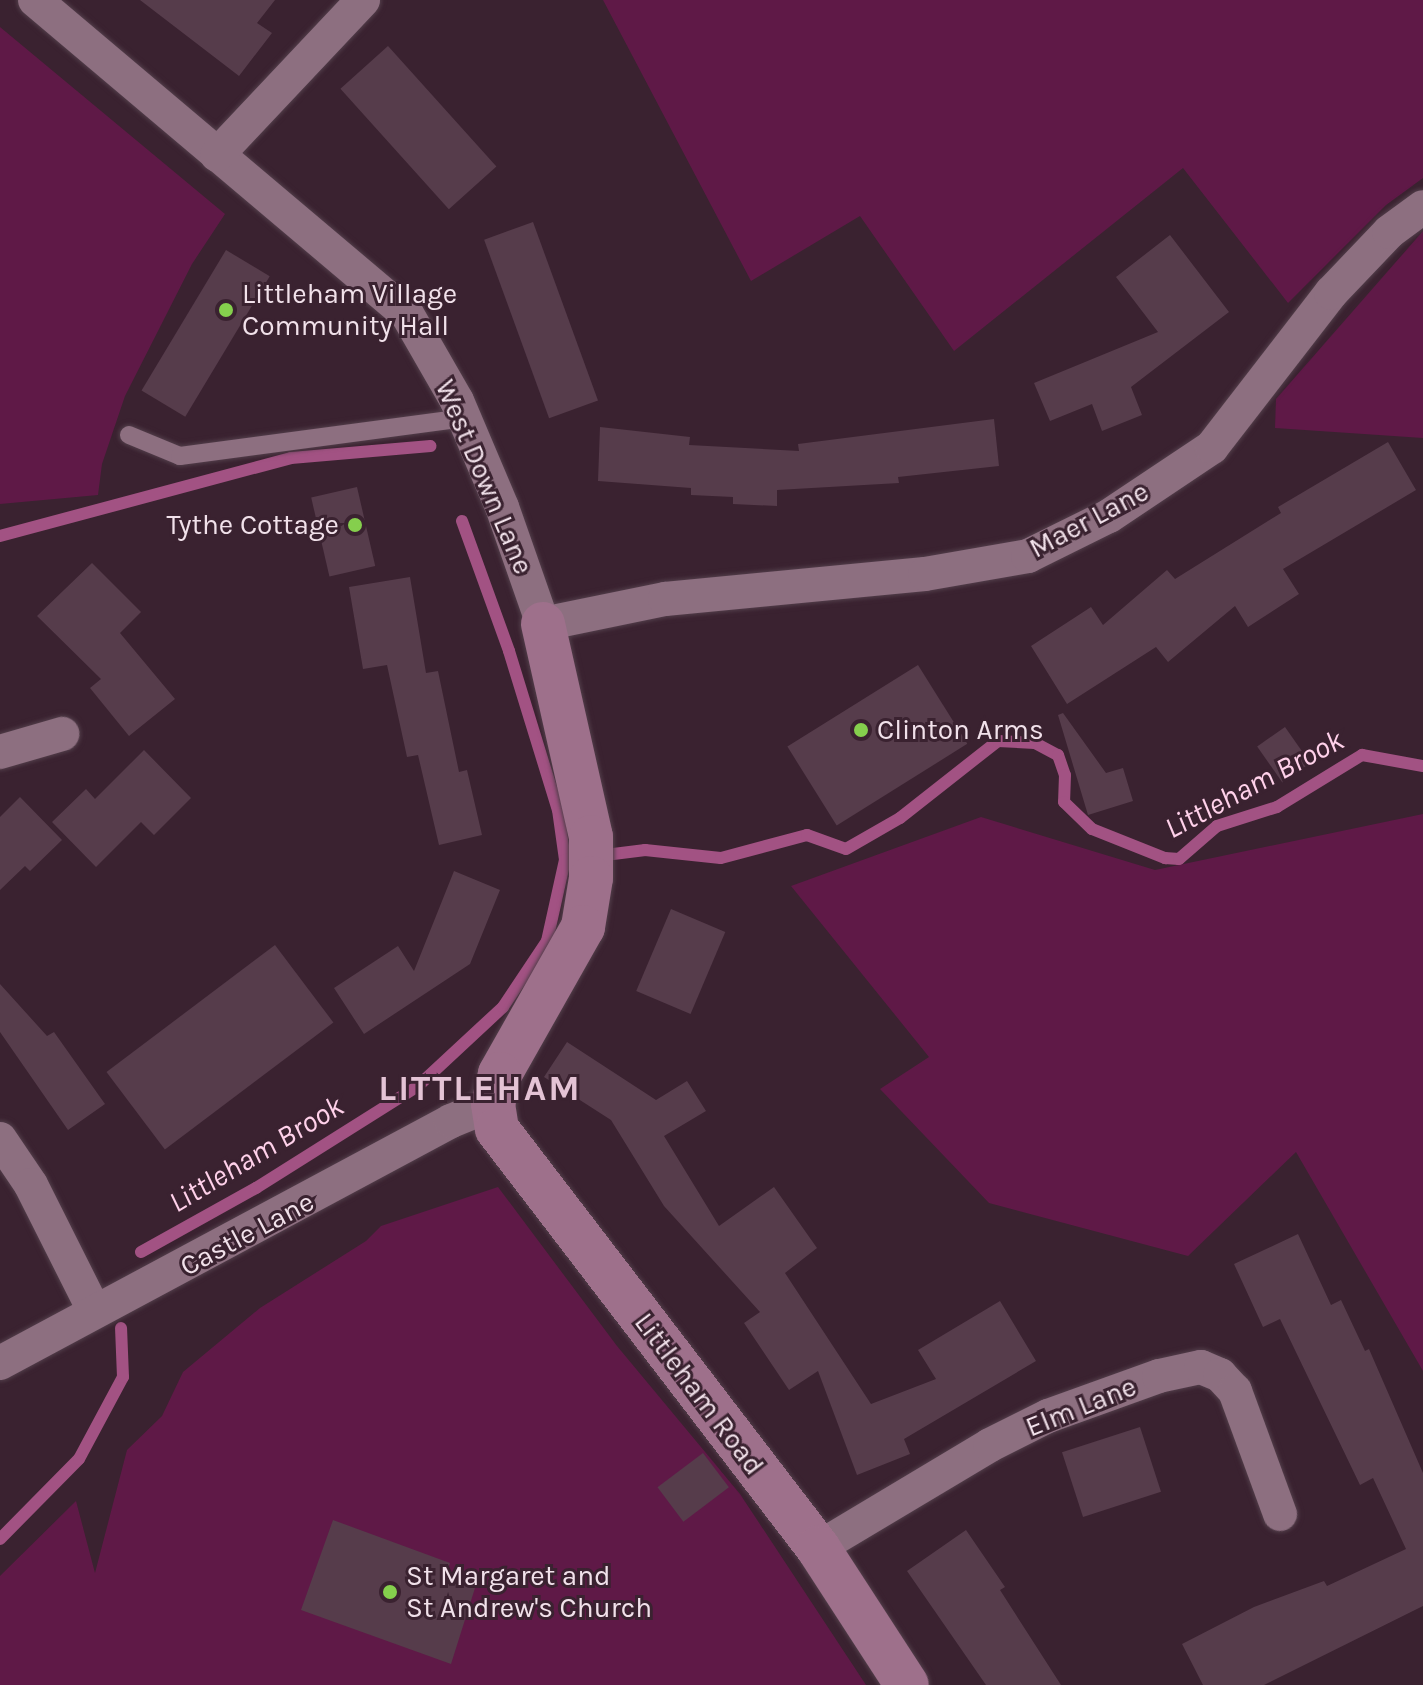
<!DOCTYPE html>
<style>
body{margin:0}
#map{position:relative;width:1423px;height:1685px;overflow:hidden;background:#3a2230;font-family:Karla,sans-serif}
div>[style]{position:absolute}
.green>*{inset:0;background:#5f1947}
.stream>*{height:12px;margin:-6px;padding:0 6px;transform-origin:6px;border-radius:6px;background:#a25283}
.building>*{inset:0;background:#563c4b;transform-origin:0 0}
.roads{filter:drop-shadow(0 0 2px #523e4a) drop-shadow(0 0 2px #523e4a)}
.lane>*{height:18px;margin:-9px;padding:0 9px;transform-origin:9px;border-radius:9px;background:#8d6f80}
.street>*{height:34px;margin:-17px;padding:0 17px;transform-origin:17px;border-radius:17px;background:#8d6f80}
.secondary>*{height:44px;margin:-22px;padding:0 22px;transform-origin:22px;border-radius:22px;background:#9e708b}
.dots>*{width:22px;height:22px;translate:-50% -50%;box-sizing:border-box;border:4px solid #3a2230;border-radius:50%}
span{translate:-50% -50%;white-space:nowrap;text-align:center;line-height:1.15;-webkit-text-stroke:6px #3a2230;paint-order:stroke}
.poi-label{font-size:28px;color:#f1e1ea}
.left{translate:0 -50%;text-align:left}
.right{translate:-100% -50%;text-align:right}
.street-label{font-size:28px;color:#f1e1ea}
.water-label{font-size:30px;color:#ffd1ea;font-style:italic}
.district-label{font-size:36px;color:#e4c3d5;font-weight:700;letter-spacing:2px}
</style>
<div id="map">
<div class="green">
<i style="clip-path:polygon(603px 0,1423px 0,1423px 178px,1386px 205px,1288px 303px,1183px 168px,954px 351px,860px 216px,751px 281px)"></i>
<i style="clip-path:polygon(0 27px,225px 214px,192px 264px,125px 396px,102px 464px,98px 495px,0 504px)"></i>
<i style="clip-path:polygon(1423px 231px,1423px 438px,1275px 428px,1276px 399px)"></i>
<i style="clip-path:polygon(1423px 814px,1423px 1371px,1296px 1152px,1188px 1256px,989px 1203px,880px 1089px,929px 1057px,791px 886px,981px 817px,1155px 870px)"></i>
<i style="clip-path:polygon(498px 1187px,617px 1346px,740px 1494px,866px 1685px,0 1685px,0 1576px,76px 1501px,95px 1573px,127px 1450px,162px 1416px,183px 1372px,260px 1308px,366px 1241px,381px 1226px)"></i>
</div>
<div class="stream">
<i style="left:462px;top:521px;width:138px;rotate:70.1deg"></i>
<i style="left:509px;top:651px;width:166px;rotate:72.9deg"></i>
<i style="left:558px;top:810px;width:50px;rotate:82deg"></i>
<i style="left:0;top:536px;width:301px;rotate:-15deg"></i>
<i style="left:291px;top:458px;width:140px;rotate:-4.9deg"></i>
<i style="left:141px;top:1252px;width:132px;rotate:-29.1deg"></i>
<i style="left:256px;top:1188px;width:191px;rotate:-32.2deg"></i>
<i style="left:418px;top:1086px;width:116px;rotate:-42.9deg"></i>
<i style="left:503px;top:1007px;width:79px;rotate:-56.3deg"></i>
<i style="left:547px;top:941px;width:83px;rotate:-77.5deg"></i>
<i style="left:565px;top:860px;width:81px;rotate:-7.1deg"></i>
<i style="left:645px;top:850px;width:76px;rotate:6deg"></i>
<i style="left:721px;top:858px;width:89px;rotate:-15deg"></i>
<i style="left:807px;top:835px;width:41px;rotate:19.7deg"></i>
<i style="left:846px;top:849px;width:62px;rotate:-29.9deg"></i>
<i style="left:900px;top:818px;width:125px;rotate:-38.2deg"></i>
<i style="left:998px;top:741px;width:37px;rotate:3deg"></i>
<i style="left:1035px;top:743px;width:26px;rotate:28deg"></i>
<i style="left:1058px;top:755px;width:21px;rotate:71deg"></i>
<i style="left:1065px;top:775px;width:27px;rotate:92deg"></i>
<i style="left:1064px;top:802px;width:39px;rotate:44deg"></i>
<i style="left:1092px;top:829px;width:79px;rotate:21.7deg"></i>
<i style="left:1165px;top:858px;width:14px;rotate:4deg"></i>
<i style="left:1179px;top:859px;width:50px;rotate:-41deg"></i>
<i style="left:1217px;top:826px;width:63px;rotate:-17.6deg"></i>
<i style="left:1277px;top:807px;width:100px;rotate:-31.5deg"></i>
<i style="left:1362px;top:755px;width:62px;rotate:10.2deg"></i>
<i style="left:0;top:1539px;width:112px;rotate:-45.4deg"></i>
<i style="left:79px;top:1459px;width:93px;rotate:-61.8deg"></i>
<i style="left:123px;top:1377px;width:49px;rotate:-92.3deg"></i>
</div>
<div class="building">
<i style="clip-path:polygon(140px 0,275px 0,257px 23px,272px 33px,239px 76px)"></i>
<i style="left:388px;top:46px;width:162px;height:64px;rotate:48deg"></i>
<i style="left:533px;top:222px;width:190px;height:52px;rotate:70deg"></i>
<i style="clip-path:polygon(1170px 235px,1229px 312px,1131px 387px,1142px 415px,1102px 431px,1092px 404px,1050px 421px,1034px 383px,1158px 332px,1116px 277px)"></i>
<i style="left:226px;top:250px;width:51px;height:164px;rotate:31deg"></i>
<i style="clip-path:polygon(994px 419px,999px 466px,898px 477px,899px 483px,777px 490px,777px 506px,733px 504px,733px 497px,691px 495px,691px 488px,598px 481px,600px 427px,690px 437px,689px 445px,799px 451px,798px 444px)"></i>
<i style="clip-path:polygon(1388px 442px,1416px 490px,1283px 569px,1299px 594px,1248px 627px,1235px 606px,1168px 662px,1156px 647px,1067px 704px,1031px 646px,1091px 607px,1103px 625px,1167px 570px,1175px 579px,1281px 513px,1278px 507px)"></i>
<i style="left:357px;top:487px;width:81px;height:47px;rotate:77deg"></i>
<i style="clip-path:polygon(92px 563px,141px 612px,120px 633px,175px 699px,129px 736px,90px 688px,101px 679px,37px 616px)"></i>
<i style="clip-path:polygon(410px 577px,426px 673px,438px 671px,459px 772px,467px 770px,482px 835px,439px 845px,418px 755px,407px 757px,387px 665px,363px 669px,349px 587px)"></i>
<i style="left:918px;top:665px;width:93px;height:154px;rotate:58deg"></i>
<i style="clip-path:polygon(1063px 713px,1106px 773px,1123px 768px,1133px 801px,1088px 815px,1058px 715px)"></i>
<i style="left:1285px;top:727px;width:44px;height:34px;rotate:55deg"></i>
<i style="clip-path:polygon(144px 750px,191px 798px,154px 835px,141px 822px,96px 867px,52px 822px,86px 789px,95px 799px)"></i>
<i style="clip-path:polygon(20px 797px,62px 840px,30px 871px,25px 866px,0 890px,0 817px)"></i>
<i style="clip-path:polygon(454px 871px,500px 890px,470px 964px,364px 1034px,334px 988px,398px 946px,414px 971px)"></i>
<i style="left:671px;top:909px;width:59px;height:89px;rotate:23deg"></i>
<i style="left:275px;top:945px;width:97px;height:211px;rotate:53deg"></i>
<i style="clip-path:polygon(0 984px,47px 1036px,54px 1032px,105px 1104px,68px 1130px,0 1032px)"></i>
<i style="clip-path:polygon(567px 1042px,656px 1100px,687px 1081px,706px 1111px,664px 1136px,719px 1226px,774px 1187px,817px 1248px,785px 1273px,871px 1404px,936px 1379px,918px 1350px,1000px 1301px,1036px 1361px,904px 1439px,910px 1454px,857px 1475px,818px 1371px,789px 1390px,744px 1323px,760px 1312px,664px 1206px,611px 1120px,544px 1077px)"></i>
<i style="clip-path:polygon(1298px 1234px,1331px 1305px,1341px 1300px,1365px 1351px,1369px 1349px,1423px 1473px,1423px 1606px,1264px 1685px,1203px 1685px,1182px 1644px,1254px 1607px,1324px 1581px,1327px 1586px,1406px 1549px,1373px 1478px,1360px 1485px,1280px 1319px,1263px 1327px,1234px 1264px)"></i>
<i style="left:1140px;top:1427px;width:68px;height:82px;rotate:72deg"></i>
<i style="left:703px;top:1453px;width:43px;height:57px;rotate:53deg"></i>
<i style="clip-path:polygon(333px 1520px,450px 1563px,445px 1578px,475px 1588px,451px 1664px,301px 1610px)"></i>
<i style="clip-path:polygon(966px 1530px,1005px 1587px,1000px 1590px,1061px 1685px,986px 1685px,907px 1571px)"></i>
</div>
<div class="roads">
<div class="lane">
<i style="left:129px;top:435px;width:55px;rotate:22.4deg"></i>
<i style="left:180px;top:456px;width:287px;rotate:-7.6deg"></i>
</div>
<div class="street">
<i style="left:35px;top:0;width:487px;rotate:40.2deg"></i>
<i style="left:407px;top:314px;width:100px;rotate:60.1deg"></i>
<i style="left:457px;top:401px;width:115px;rotate:67deg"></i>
<i style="left:502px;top:507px;width:124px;rotate:70.7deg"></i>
<i style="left:543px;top:624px;width:125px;rotate:-11.6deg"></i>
<i style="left:665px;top:599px;width:261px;rotate:-5.5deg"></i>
<i style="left:925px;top:574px;width:105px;rotate:-9.9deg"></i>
<i style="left:1028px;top:556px;width:90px;rotate:-26.3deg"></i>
<i style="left:1109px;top:516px;width:124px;rotate:-33.8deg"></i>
<i style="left:1212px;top:447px;width:195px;rotate:-52.3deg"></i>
<i style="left:1331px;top:293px;width:84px;rotate:-46.4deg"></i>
<i style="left:1389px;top:232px;width:42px;rotate:-36.3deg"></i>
<i style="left:217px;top:155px;width:213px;rotate:-46.7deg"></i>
<i style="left:0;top:752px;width:65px;rotate:-16.2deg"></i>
<i style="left:0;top:1139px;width:55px;rotate:56deg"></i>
<i style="left:31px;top:1185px;width:140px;rotate:63.3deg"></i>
<i style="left:0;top:1363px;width:512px;rotate:-28.22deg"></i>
<i style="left:451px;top:1121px;width:45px;rotate:-22deg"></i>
<i style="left:818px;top:1548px;width:200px;rotate:-30.9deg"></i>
<i style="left:990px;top:1445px;width:65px;rotate:-26.6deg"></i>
<i style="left:1048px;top:1416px;width:118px;rotate:-19.8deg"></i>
<i style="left:1159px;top:1376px;width:43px;rotate:-12.1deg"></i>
<i style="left:1201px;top:1367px;width:21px;rotate:23deg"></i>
<i style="left:1220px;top:1375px;width:22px;rotate:47deg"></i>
<i style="left:1235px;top:1391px;width:131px;rotate:69.9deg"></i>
</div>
<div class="secondary">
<i style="left:543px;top:624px;width:218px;rotate:77.3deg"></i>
<i style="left:591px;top:837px;width:41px;rotate:90deg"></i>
<i style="left:591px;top:878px;width:50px;rotate:99.3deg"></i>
<i style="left:583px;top:927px;width:169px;rotate:119.5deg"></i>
<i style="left:500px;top:1074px;width:31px;rotate:103deg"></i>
<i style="left:493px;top:1104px;width:25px;rotate:81deg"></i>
<i style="left:497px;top:1129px;width:528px;rotate:52.54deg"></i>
<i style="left:818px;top:1548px;width:163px;rotate:57deg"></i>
</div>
</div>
<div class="dots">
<i style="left:226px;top:310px;background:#85cf4d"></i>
<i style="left:355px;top:525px;background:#85cf4d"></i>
<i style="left:861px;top:730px;background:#85cf4d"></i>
<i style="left:390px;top:1592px;background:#85cf4d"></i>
</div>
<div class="poi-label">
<span class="left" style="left:242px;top:310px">Littleham Village<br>Community Hall</span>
<span class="right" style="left:339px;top:525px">Tythe Cottage</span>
<span class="left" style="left:877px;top:730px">Clinton Arms</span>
<span class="left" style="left:406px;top:1592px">St Margaret and<br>St Andrew's Church</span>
</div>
<div class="street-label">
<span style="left:484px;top:477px;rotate:67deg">West Down Lane</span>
<span style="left:1089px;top:520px;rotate:-28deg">Maer Lane</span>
<span style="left:247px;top:1234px;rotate:-28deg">Castle Lane</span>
<span style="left:699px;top:1394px;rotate:53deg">Littleham Road</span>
<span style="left:1081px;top:1407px;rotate:-22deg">Elm Lane</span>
</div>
<div class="water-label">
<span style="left:1254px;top:784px;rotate:-28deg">Littleham Brook</span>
<span style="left:256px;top:1154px;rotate:-31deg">Littleham Brook</span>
</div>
<div class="district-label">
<span style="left:480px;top:1089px">LITTLEHAM</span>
</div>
</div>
